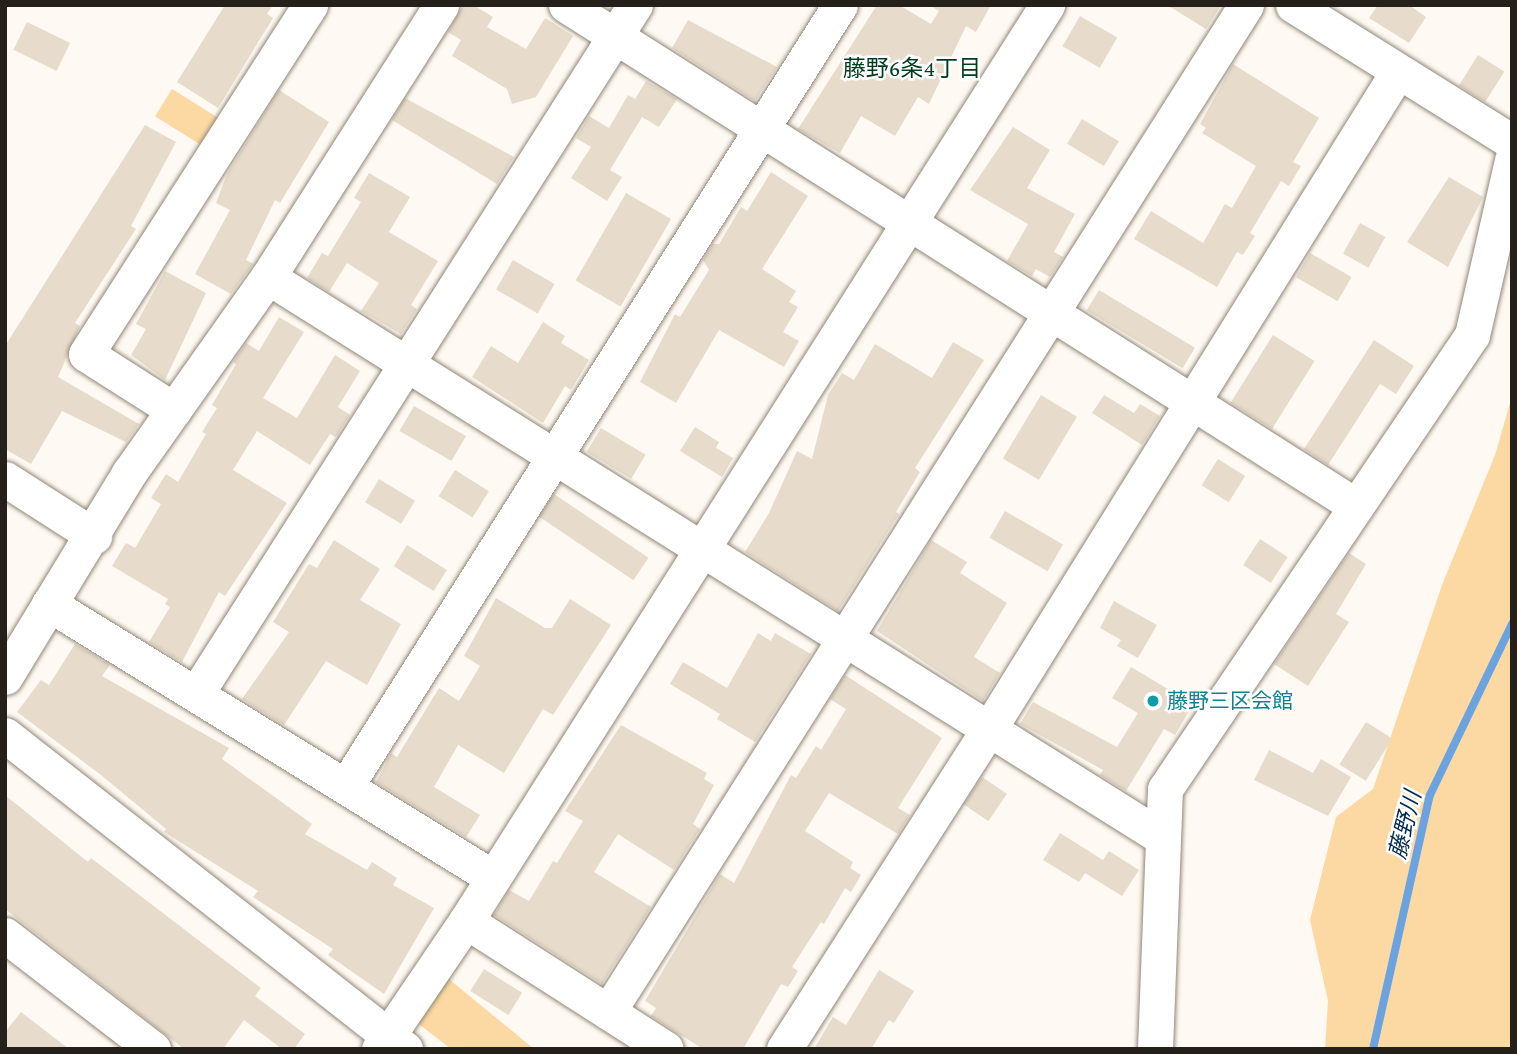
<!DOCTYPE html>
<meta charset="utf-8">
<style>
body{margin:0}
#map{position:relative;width:1517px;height:1054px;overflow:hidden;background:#fef9f2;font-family:"Crimson Pro","Noto Sans JP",serif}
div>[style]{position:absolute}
.green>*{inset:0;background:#fcd9a2;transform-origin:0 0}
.stream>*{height:8px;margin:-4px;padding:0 4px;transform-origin:4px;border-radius:4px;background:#6aa3e0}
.building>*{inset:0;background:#e7dccb;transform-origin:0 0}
.roads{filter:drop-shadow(0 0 2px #918677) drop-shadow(0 0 2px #918677)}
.minor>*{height:35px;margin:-17.5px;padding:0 17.5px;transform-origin:17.5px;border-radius:17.5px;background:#fff}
.dots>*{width:19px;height:19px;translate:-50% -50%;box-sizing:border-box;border:4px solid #fff;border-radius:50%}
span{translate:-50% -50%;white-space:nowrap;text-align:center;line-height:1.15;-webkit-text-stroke:5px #fff;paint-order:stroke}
.culture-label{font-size:21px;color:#0d838f}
.left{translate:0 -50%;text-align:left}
.neighbourhood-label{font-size:23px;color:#003d1e}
.water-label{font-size:23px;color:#022c53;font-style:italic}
.frame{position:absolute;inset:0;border:7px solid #25211a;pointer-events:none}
</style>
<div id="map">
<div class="green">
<i style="left:172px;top:89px;width:59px;height:32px;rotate:32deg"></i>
<i style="clip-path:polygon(1512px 396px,1512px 1049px,1325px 1049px,1328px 1001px,1310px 920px,1336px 817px,1373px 789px,1442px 585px,1495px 455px)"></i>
<i style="clip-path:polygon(444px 975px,534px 1049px,451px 1049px,415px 1021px)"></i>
</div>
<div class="stream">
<i style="left:1373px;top:1049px;width:260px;rotate:-77.4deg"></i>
<i style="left:1430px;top:795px;width:190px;rotate:-64.4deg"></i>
</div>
<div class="building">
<i style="clip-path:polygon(225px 5px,273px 5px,267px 14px,273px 18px,218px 108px,177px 82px)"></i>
<i style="clip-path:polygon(463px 5px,473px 5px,493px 17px,487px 27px,526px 49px,545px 18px,573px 36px,536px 97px,512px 104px,507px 89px,452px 56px,461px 40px,448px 32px)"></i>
<i style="clip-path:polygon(877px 5px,899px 5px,931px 24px,939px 11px,929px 5px,991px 5px,976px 32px,966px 26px,929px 104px,918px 97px,895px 136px,861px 116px,840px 153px,798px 129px)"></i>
<i style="clip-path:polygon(1167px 5px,1221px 5px,1206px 29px)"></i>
<i style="clip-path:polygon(1378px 5px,1409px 5px,1426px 17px,1409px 43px,1369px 18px)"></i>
<i style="left:1080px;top:16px;width:43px;height:35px;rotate:30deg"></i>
<i style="clip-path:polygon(688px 20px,777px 67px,755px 101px,672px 48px)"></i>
<i style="left:27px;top:22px;width:48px;height:31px;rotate:26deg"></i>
<i style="left:1478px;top:55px;width:31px;height:36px;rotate:32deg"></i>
<i style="clip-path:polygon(1233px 64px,1319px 118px,1293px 162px,1301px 166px,1289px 186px,1281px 181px,1250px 233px,1255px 236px,1243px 255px,1237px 252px,1217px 287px,1134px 239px,1151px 211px,1203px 243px,1225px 204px,1232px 208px,1256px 166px,1202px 133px,1206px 128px,1200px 124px)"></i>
<i style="clip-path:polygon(646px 81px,677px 99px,659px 127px,642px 117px,610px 170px,622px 177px,607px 201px,571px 178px,591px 147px,576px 138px,589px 116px,609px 128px,628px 95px,635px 99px)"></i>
<i style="clip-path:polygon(279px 90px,329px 122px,280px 203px,275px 200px,246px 260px,253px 264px,231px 294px,195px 274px,230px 210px,216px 203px,227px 174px)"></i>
<i style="clip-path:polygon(405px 98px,514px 157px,497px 184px,392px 120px)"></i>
<i style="left:1082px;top:119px;width:43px;height:29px;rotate:31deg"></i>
<i style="clip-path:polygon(145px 125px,176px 142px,131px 226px,136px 229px,75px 323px,80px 326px,58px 377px,139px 424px,126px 442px,62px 411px,31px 464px,5px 449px,5px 346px)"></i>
<i style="clip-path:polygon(1013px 127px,1050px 150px,1027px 188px,1075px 214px,1054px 252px,1063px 257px,1050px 277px,1036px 269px,1032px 276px,1007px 261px,1028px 224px,970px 190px)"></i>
<i style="clip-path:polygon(771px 172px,808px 196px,762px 269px,796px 291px,789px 302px,798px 307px,783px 332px,799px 341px,784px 367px,719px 330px,676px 403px,640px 382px,675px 314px,680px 317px,709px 270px,703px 260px,713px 244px,719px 244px,741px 207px,747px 211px)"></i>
<i style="clip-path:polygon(369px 173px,410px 197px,389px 232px,438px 261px,411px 305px,417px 309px,401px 334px,361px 311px,379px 283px,347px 263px,329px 292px,307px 278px,322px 253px,328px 256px,361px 202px,354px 198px)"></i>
<i style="clip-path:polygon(1449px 177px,1483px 197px,1448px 267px,1407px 242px)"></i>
<i style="left:626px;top:193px;width:52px;height:101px;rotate:30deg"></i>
<i style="left:1360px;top:223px;width:29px;height:35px;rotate:29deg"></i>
<i style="left:1310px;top:253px;width:48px;height:28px;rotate:30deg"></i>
<i style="left:513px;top:260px;width:48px;height:34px;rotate:30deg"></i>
<i style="clip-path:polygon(165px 271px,206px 293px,165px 380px,131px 355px,146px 329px,136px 324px)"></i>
<i style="left:1099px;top:290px;width:112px;height:24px;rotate:31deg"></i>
<i style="clip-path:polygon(279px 317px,304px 332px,263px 398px,297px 418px,335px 355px,360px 371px,338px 407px,350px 415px,336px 437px,330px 434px,310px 465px,257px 431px,233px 470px,287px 503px,225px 596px,219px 592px,182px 662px,149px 642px,170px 607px,165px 604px,168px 599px,112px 566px,126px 543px,135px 548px,161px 504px,151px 498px,166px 474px,178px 482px,206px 434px,202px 432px,217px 408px,212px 405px,236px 364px,233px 362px,246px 343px,259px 351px)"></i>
<i style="clip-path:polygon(543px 322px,565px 336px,561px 343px,589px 360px,571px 390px,565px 386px,543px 423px,472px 377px,491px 346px,518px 363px)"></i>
<i style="left:1273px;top:335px;width:49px;height:80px;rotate:32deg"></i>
<i style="clip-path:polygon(1374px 340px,1414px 366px,1396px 394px,1380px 384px,1328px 465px,1304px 449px)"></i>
<i style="clip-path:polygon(953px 342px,984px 360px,915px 468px,920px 472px,896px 512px,899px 514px,838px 611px,745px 552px,769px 513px,797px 451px,812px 459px,828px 395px,842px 373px,854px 380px,875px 344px,932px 378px)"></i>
<i style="left:1041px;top:395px;width:42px;height:74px;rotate:31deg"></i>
<i style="clip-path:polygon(1104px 395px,1134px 413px,1140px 404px,1160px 416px,1142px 445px,1092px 413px)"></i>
<i style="left:414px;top:406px;width:60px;height:29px;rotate:30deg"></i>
<i style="clip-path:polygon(695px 427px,719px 442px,716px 448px,733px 458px,722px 477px,680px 451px)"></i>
<i style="left:601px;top:428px;width:52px;height:28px;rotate:31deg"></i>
<i style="left:1218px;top:459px;width:32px;height:31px;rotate:32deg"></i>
<i style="left:455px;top:470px;width:40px;height:31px;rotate:32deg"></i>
<i style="left:379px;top:479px;width:42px;height:27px;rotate:31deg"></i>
<i style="left:554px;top:494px;width:114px;height:27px;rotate:34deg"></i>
<i style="left:1005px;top:511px;width:67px;height:31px;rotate:30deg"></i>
<i style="left:1260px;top:539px;width:33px;height:31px;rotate:33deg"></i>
<i style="clip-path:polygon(334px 540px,380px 569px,360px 600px,401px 624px,367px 685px,326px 661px,284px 725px,242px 699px,289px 632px,273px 622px,309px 564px,317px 568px)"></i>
<i style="clip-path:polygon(931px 540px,967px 562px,960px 573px,1007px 603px,974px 657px,1000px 673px,983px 701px,877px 631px)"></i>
<i style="left:407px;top:545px;width:47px;height:25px;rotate:32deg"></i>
<i style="clip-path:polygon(1349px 553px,1366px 564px,1336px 614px,1349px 622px,1308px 686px,1274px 664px)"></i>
<i style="clip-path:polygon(496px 598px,545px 628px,552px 628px,570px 599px,611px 625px,553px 715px,543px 709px,504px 773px,458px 745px,434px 787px,480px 815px,466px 837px,376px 782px,391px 753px,397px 757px,439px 688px,459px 701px,480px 666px,464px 656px)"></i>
<i style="clip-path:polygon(1114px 601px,1157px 625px,1138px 658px,1117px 646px,1121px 640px,1100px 628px)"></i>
<i style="clip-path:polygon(758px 633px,771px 641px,775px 633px,811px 654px,755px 742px,717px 719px,720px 714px,670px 684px,683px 662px,727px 688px)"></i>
<i style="clip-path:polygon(75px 644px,110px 665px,102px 676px,229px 748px,222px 759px,312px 824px,305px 834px,367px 870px,372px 862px,397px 878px,393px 885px,434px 908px,384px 994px,328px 955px,333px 949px,253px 897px,258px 891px,164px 832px,166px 829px,101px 775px,17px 712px,41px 680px,49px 685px)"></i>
<i style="clip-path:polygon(1131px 667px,1193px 704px,1175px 735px,1164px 729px,1126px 791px,1100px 775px,1103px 770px,1020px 724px,1033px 702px,1117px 747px,1138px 713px,1112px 698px)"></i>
<i style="clip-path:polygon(845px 675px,942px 738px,898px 808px,910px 815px,898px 834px,829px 793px,805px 831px,853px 862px,850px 868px,861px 875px,851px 892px,845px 888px,824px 924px,821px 922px,792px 967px,798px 971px,788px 987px,781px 984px,743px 1049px,703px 1049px,651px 1016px,656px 1008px,645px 1001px,720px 874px,734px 883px,791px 775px,796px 778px,816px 746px,821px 750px,846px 709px,830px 699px)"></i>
<i style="left:1366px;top:722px;width:31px;height:50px;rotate:32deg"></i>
<i style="clip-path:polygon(621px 725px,707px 773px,704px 779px,714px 785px,693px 824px,700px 829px,674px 870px,618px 834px,594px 872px,651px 907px,602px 984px,494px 915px,509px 890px,529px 901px,553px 861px,557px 863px,583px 821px,565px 811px)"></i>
<i style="clip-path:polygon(1269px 750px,1313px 773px,1321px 759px,1351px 777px,1328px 816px,1254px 780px)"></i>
<i style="left:982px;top:777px;width:30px;height:33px;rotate:34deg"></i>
<i style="clip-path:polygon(5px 795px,88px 862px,91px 858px,261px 988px,255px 996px,305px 1034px,294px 1049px,282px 1049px,244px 1020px,223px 1049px,184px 1049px,5px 909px)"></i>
<i style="clip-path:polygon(1060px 833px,1103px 860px,1109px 851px,1139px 870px,1122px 896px,1085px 873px,1079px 882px,1043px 860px)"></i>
<i style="left:484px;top:969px;width:45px;height:26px;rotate:32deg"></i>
<i style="clip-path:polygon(879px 970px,914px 991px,894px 1023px,889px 1020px,871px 1049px,814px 1049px,833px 1017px,846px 1025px)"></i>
<i style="clip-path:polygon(21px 1012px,69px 1049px,5px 1049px,5px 1032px)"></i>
</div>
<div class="roads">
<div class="minor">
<i style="left:566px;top:5px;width:935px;rotate:32.38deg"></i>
<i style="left:1293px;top:5px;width:258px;rotate:32deg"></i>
<i style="left:268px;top:277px;width:1056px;rotate:32.08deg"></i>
<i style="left:174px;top:410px;width:104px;rotate:-147.5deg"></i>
<i style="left:86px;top:354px;width:415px;rotate:-57.3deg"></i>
<i style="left:5px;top:479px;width:106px;rotate:32.6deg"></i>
<i style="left:49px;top:604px;width:520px;rotate:31.64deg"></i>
<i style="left:5px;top:677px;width:239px;rotate:-58.7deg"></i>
<i style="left:129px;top:473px;width:240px;rotate:-54.7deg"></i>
<i style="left:268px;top:277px;width:322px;rotate:-57.5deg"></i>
<i style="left:196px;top:694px;width:817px;rotate:-57.5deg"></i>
<i style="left:5px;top:735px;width:509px;rotate:38.13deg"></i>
<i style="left:346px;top:786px;width:924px;rotate:-57.69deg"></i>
<i style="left:466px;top:921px;width:237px;rotate:32.6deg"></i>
<i style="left:5px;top:935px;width:187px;rotate:37.6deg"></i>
<i style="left:608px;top:1012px;width:1192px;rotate:-57.64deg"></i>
<i style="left:379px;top:1049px;width:155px;rotate:-55.8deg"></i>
<i style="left:466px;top:921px;width:1085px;rotate:-57.61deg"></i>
<i style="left:784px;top:1049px;width:380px;rotate:-57.4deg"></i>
<i style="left:989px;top:729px;width:773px;rotate:-58.12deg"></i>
<i style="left:1155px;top:1049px;width:260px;rotate:-87.8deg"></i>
<i style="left:1165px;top:789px;width:548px;rotate:-55.93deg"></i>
<i style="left:1472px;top:335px;width:180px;rotate:-77.1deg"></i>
</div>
</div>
<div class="dots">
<i style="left:1153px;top:701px;background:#0f9aa8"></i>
</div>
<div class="culture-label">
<span class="left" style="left:1167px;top:701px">藤野三区会館</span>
</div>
<div class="neighbourhood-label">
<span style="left:912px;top:68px">藤野6条4丁目</span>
</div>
<div class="water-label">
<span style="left:1405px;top:825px;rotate:-76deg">藤野川</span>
</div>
<div class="frame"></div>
</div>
